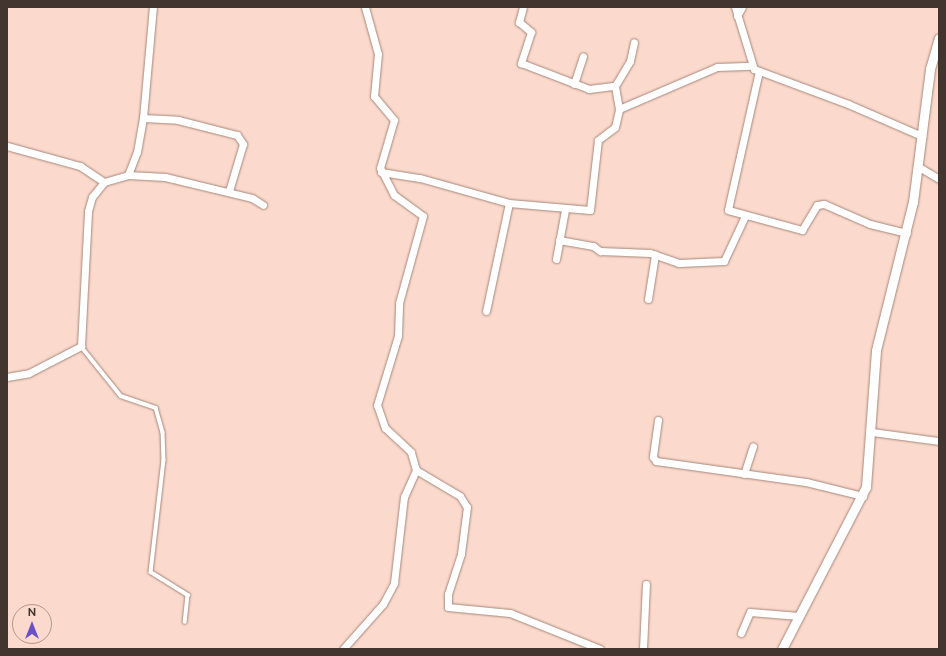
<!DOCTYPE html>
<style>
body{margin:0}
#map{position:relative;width:946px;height:656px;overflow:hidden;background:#fbd9cc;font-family:Raleway,sans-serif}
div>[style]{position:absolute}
.roads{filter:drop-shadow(0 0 1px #a6887c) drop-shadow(0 0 1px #a6887c)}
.lane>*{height:3.5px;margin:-1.75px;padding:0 1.75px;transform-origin:1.75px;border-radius:1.75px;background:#fff}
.street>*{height:7px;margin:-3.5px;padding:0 3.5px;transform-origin:3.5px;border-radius:3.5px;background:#fff}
.secondary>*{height:9px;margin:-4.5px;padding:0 4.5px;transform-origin:4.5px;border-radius:4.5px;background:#fff}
span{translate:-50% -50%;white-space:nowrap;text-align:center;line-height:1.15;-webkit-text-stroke:3px #fbd9cc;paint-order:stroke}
.frame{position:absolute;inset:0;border:8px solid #423530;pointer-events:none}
.north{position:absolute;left:12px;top:604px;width:40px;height:40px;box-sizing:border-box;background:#fbd9cc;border:1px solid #b1978e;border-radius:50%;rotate:0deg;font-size:11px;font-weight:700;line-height:16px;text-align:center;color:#423530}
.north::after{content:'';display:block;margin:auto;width:14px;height:18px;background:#6c4ec7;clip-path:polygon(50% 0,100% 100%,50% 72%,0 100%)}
</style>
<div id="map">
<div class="roads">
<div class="lane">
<i style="left:81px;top:346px;width:64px;rotate:51.3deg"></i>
<i style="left:121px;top:396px;width:37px;rotate:19deg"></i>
<i style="left:156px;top:408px;width:25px;rotate:74deg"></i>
<i style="left:163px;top:432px;width:28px;rotate:88deg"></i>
<i style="left:164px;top:460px;width:113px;rotate:96.6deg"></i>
<i style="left:151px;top:572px;width:44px;rotate:31.9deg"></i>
<i style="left:188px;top:595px;width:27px;rotate:96deg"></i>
</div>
<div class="street">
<i style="left:523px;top:7px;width:16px;rotate:105deg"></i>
<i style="left:519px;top:22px;width:16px;rotate:40deg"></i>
<i style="left:531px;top:32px;width:33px;rotate:108deg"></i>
<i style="left:521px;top:63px;width:73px;rotate:20.9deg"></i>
<i style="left:589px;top:89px;width:26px;rotate:-7deg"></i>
<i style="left:735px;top:7px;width:65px;rotate:73deg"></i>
<i style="left:754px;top:69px;width:100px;rotate:20.4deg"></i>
<i style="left:848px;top:104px;width:81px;rotate:23.4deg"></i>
<i style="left:737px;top:16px;width:10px;rotate:-61deg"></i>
<i style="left:759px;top:71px;width:142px;rotate:102.6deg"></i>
<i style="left:728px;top:210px;width:77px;rotate:15.1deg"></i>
<i style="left:802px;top:230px;width:29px;rotate:-59deg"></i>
<i style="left:817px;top:205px;width:7px;rotate:-8deg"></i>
<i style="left:824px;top:204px;width:50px;rotate:23.5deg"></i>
<i style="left:870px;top:224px;width:38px;rotate:14deg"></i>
<i style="left:574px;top:84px;width:29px;rotate:-72deg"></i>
<i style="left:619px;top:109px;width:23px;rotate:-100deg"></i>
<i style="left:615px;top:86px;width:29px;rotate:-59deg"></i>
<i style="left:630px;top:61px;width:19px;rotate:-78deg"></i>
<i style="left:143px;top:118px;width:35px;rotate:3deg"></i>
<i style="left:178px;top:120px;width:61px;rotate:14.3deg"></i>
<i style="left:237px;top:135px;width:11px;rotate:56deg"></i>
<i style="left:243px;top:144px;width:49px;rotate:106.6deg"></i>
<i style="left:7px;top:146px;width:76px;rotate:15.3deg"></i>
<i style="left:80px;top:166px;width:29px;rotate:34deg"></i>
<i style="left:919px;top:167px;width:23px;rotate:31deg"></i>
<i style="left:381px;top:172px;width:39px;rotate:9deg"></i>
<i style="left:420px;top:178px;width:92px;rotate:15.7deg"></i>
<i style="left:509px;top:203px;width:81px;rotate:4.9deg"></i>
<i style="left:590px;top:210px;width:70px;rotate:-83.5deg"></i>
<i style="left:598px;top:140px;width:21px;rotate:-37deg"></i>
<i style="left:615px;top:127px;width:18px;rotate:-77deg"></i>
<i style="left:619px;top:109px;width:107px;rotate:-23.2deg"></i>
<i style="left:717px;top:67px;width:35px;rotate:-2deg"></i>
<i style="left:128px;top:175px;width:25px;rotate:-69deg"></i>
<i style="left:137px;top:152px;width:35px;rotate:-80deg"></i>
<i style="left:143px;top:118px;width:111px;rotate:-84.9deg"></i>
<i style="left:559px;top:240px;width:35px;rotate:10deg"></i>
<i style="left:593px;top:246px;width:9px;rotate:36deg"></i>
<i style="left:600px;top:251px;width:50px;rotate:2.3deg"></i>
<i style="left:650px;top:253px;width:31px;rotate:19deg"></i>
<i style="left:679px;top:263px;width:45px;rotate:-2.5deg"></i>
<i style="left:724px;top:261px;width:50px;rotate:-65deg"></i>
<i style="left:556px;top:259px;width:50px;rotate:-79.6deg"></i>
<i style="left:648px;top:299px;width:45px;rotate:-81deg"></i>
<i style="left:486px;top:311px;width:110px;rotate:-78deg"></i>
<i style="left:7px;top:377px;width:22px;rotate:-10deg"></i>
<i style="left:29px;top:373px;width:59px;rotate:-27.4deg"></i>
<i style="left:81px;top:346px;width:135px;rotate:-87deg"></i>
<i style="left:88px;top:211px;width:15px;rotate:-74deg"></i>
<i style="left:92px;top:197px;width:19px;rotate:-51deg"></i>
<i style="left:104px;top:182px;width:25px;rotate:-16deg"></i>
<i style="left:128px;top:175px;width:37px;rotate:3deg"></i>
<i style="left:165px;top:177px;width:89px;rotate:13.6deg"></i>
<i style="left:252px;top:198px;width:13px;rotate:32deg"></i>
<i style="left:658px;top:420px;width:37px;rotate:98deg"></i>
<i style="left:653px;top:457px;width:5px;rotate:53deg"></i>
<i style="left:656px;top:461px;width:151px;rotate:8deg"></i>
<i style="left:806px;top:482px;width:59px;rotate:13.8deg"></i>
<i style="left:872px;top:432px;width:68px;rotate:7.7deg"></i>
<i style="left:416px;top:470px;width:51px;rotate:30.6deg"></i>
<i style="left:460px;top:496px;width:13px;rotate:58deg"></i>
<i style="left:467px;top:507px;width:47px;rotate:97.3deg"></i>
<i style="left:461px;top:554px;width:42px;rotate:108deg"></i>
<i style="left:448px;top:594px;width:13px;rotate:90deg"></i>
<i style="left:448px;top:607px;width:62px;rotate:5.5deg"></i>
<i style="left:510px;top:613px;width:97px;rotate:21.8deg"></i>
<i style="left:744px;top:474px;width:29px;rotate:-72deg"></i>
<i style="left:741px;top:633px;width:23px;rotate:-67deg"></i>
<i style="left:750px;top:612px;width:49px;rotate:4.7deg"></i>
<i style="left:343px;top:649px;width:60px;rotate:-48.4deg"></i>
<i style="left:383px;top:604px;width:24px;rotate:-62deg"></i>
<i style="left:394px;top:583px;width:87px;rotate:-83.4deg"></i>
<i style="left:404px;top:497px;width:30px;rotate:-66deg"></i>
<i style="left:416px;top:470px;width:19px;rotate:-106deg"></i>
<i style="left:411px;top:452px;width:35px;rotate:-137deg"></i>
<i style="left:385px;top:428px;width:24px;rotate:-109deg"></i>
<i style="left:377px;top:405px;width:72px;rotate:-73.1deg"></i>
<i style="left:398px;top:336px;width:33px;rotate:-88deg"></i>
<i style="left:399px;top:303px;width:90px;rotate:-74.6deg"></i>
<i style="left:423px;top:216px;width:36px;rotate:-144deg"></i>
<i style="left:394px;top:195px;width:30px;rotate:-117deg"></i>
<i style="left:380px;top:168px;width:50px;rotate:-73.7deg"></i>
<i style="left:394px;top:120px;width:31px;rotate:-130deg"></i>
<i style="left:374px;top:96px;width:42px;rotate:-84.6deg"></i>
<i style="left:378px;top:54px;width:49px;rotate:-105.5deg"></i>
<i style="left:643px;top:649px;width:65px;rotate:-87.4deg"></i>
</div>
<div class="secondary">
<i style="left:782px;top:649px;width:182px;rotate:-62.6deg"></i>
<i style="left:866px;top:487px;width:137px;rotate:-85.8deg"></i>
<i style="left:876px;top:350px;width:153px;rotate:-76deg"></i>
<i style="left:913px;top:202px;width:134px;rotate:-82.7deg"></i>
<i style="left:930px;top:69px;width:32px;rotate:-74deg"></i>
</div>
</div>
<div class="frame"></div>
<div class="north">N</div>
</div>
